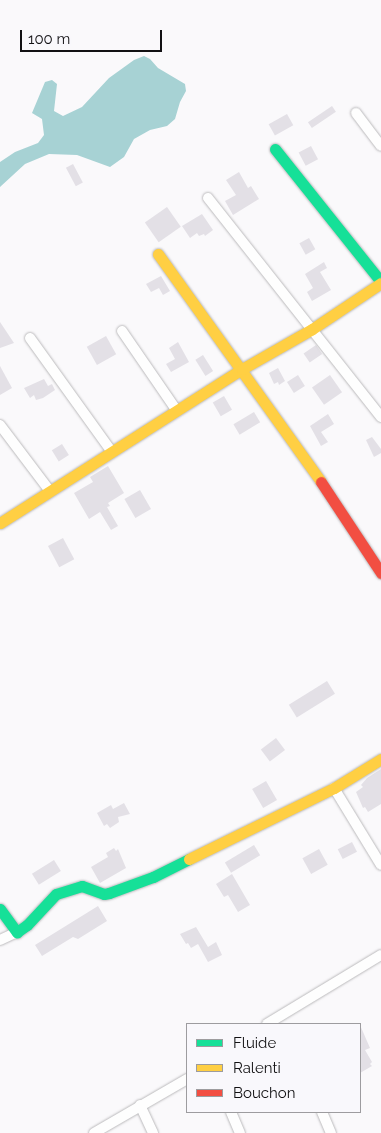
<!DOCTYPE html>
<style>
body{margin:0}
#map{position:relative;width:381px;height:1133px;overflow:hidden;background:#faf9fb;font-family:Raleway,sans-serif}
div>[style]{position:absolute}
.water>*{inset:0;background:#a7d2d4}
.building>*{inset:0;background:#e3e0e6;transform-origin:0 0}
.roads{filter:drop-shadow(0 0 1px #bbbabc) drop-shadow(0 0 1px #bbbabc)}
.street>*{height:10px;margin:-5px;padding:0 5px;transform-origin:5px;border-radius:5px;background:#fefefe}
.fast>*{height:11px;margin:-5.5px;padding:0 5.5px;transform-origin:5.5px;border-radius:5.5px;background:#16e098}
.slow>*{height:11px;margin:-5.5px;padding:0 5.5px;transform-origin:5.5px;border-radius:5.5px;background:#ffcf43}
.jam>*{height:11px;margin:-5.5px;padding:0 5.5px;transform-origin:5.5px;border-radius:5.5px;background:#f24e42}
span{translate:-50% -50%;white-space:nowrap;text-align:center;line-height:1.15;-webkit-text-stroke:4px #f9f8fc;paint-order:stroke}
.legend{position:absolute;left:186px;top:1023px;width:175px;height:90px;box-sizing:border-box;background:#f9f8fc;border:1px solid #9d9c9f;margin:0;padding:6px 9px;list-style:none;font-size:15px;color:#121113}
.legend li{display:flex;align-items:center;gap:10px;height:25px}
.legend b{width:25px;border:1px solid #9d9c9f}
.scale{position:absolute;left:20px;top:30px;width:142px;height:22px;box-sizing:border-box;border:2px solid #121113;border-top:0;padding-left:6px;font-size:15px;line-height:18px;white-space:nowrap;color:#121113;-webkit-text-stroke:4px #f9f8fc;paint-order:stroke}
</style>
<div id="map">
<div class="water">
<i style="clip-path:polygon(144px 56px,150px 59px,158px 68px,185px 84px,186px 91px,180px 102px,175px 119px,167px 126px,150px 130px,134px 139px,124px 157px,110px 167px,77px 155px,49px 154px,25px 164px,0 187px,0 162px,15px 152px,38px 143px,44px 135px,42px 119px,32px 113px,45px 82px,52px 80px,57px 84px,54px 111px,63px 116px,82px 107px,109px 78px,134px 60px)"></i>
</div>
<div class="building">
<i style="left:332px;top:106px;width:7px;height:29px;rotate:56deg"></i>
<i style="left:287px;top:114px;width:13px;height:21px;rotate:61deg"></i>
<i style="left:311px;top:146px;width:15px;height:14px;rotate:62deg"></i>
<i style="left:73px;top:164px;width:21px;height:8px;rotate:62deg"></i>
<i style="clip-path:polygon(239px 172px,248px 188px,251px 186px,259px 199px,233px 215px,225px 201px,236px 195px,226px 180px)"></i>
<i style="left:167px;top:207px;width:24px;height:27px;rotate:55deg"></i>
<i style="clip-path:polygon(202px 214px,213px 230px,205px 236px,204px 234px,199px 236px,197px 233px,190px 238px,182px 226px)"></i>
<i style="left:309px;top:238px;width:13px;height:11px;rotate:61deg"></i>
<i style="clip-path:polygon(324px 262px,327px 268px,320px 272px,331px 290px,312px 301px,307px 292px,313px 288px,305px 274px)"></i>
<i style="clip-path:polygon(161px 276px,170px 291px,163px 295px,159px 288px,151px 292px,146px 284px)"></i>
<i style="clip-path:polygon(0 322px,14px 343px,0 348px)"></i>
<i style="left:106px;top:336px;width:21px;height:22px;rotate:61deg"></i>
<i style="clip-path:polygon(178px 342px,189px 362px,171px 372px,166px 364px,175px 359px,169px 348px)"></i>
<i style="left:316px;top:345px;width:11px;height:15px;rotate:56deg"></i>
<i style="left:203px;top:355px;width:19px;height:9px;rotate:58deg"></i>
<i style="clip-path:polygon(0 366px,12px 388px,0 395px)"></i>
<i style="clip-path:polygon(278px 368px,285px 381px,279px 385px,278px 382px,274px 384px,269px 373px)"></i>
<i style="left:298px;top:375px;width:13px;height:13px;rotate:58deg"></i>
<i style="left:330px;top:375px;width:21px;height:22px;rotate:55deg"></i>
<i style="clip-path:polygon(44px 379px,48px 386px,52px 384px,55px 390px,43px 398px,36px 400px,34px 395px,30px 398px,24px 388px)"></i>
<i style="left:224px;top:396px;width:16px;height:13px;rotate:60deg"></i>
<i style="left:254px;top:412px;width:12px;height:24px;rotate:59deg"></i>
<i style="clip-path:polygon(328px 414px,334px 424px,321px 432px,328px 442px,321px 446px,310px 426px)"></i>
<i style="clip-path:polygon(372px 437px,381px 449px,381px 453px,374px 457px,366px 440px)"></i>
<i style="left:62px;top:444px;width:13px;height:12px;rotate:58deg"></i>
<i style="clip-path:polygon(108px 466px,124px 493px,108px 503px,110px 506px,107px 507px,118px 526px,111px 530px,100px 512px,89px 519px,74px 493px,93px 482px,90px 477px)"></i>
<i style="left:140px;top:490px;width:22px;height:18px;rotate:60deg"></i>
<i style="left:63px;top:538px;width:24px;height:17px;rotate:62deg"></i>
<i style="left:327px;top:681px;width:15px;height:45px;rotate:58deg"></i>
<i style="left:276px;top:738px;width:15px;height:19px;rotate:53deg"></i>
<i style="clip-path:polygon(381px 769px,381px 804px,368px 812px,365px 807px,363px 808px,356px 792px,363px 787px,361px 785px,367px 778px)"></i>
<i style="left:266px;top:781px;width:22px;height:16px;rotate:60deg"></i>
<i style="clip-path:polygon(124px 803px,130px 814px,118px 817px,119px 822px,110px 828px,107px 824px,104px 826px,97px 813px,111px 805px,113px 809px)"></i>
<i style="left:352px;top:842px;width:11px;height:16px;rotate:63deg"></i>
<i style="left:254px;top:845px;width:12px;height:34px;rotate:59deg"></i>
<i style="clip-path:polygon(114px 848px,116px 851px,118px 849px,126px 868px,100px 883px,91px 867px,108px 857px,106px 853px)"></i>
<i style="left:319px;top:849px;width:18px;height:19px;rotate:61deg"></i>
<i style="left:54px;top:860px;width:13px;height:26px;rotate:58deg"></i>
<i style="clip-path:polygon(232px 874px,250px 905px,238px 912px,228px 895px,224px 897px,216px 884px)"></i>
<i style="clip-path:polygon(98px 906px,107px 921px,78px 939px,73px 937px,42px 956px,35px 945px)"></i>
<i style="clip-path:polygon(196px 927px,208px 947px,216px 942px,222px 955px,208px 962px,198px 944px,191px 948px,188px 943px,186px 944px,180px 934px)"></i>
<i style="clip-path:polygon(360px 1025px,370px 1048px,365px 1050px,372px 1062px,370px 1064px,372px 1066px,360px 1073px)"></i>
</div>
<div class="roads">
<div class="street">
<i style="left:356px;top:113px;width:41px;rotate:52.9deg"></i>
<i style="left:208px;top:198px;width:279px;rotate:51.7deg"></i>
<i style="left:122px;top:331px;width:97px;rotate:55.5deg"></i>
<i style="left:30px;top:338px;width:140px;rotate:54.3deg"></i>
<i style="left:0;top:425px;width:83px;rotate:52.9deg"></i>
<i style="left:334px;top:788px;width:90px;rotate:58.6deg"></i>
<i style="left:0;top:940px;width:19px;rotate:-25deg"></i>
<i style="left:267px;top:1024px;width:133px;rotate:-31.2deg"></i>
<i style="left:140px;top:1105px;width:31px;rotate:65deg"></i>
<i style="left:231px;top:1112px;width:23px;rotate:67deg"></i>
<i style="left:322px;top:1112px;width:23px;rotate:67deg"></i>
<i style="left:94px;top:1133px;width:108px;rotate:-30.1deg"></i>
</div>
<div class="fast">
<i style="left:275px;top:149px;width:170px;rotate:51.4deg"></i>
<i style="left:0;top:909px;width:29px;rotate:54deg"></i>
<i style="left:17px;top:932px;width:12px;rotate:-35deg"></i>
<i style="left:27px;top:925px;width:42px;rotate:-46.9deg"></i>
<i style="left:56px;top:894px;width:27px;rotate:-17deg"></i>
<i style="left:82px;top:886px;width:23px;rotate:20deg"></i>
<i style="left:104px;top:894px;width:5px;rotate:-11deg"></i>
<i style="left:109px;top:893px;width:47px;rotate:-20deg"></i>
<i style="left:153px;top:877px;width:40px;rotate:-26.6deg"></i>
</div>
<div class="slow">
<i style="left:158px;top:254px;width:280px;rotate:54.4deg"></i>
<i style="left:0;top:523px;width:287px;rotate:-32.5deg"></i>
<i style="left:242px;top:369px;width:81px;rotate:-29.7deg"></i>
<i style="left:312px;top:329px;width:83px;rotate:-33.7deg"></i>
<i style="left:189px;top:859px;width:161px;rotate:-26.1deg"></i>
<i style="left:334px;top:788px;width:55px;rotate:-31.7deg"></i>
</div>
<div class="jam">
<i style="left:321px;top:482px;width:109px;rotate:56.6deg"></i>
</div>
</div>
<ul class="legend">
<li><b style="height:6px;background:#16e098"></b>Fluide</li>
<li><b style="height:6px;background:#ffcf43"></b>Ralenti</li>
<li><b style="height:6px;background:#f24e42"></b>Bouchon</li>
</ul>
<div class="scale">100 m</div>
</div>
